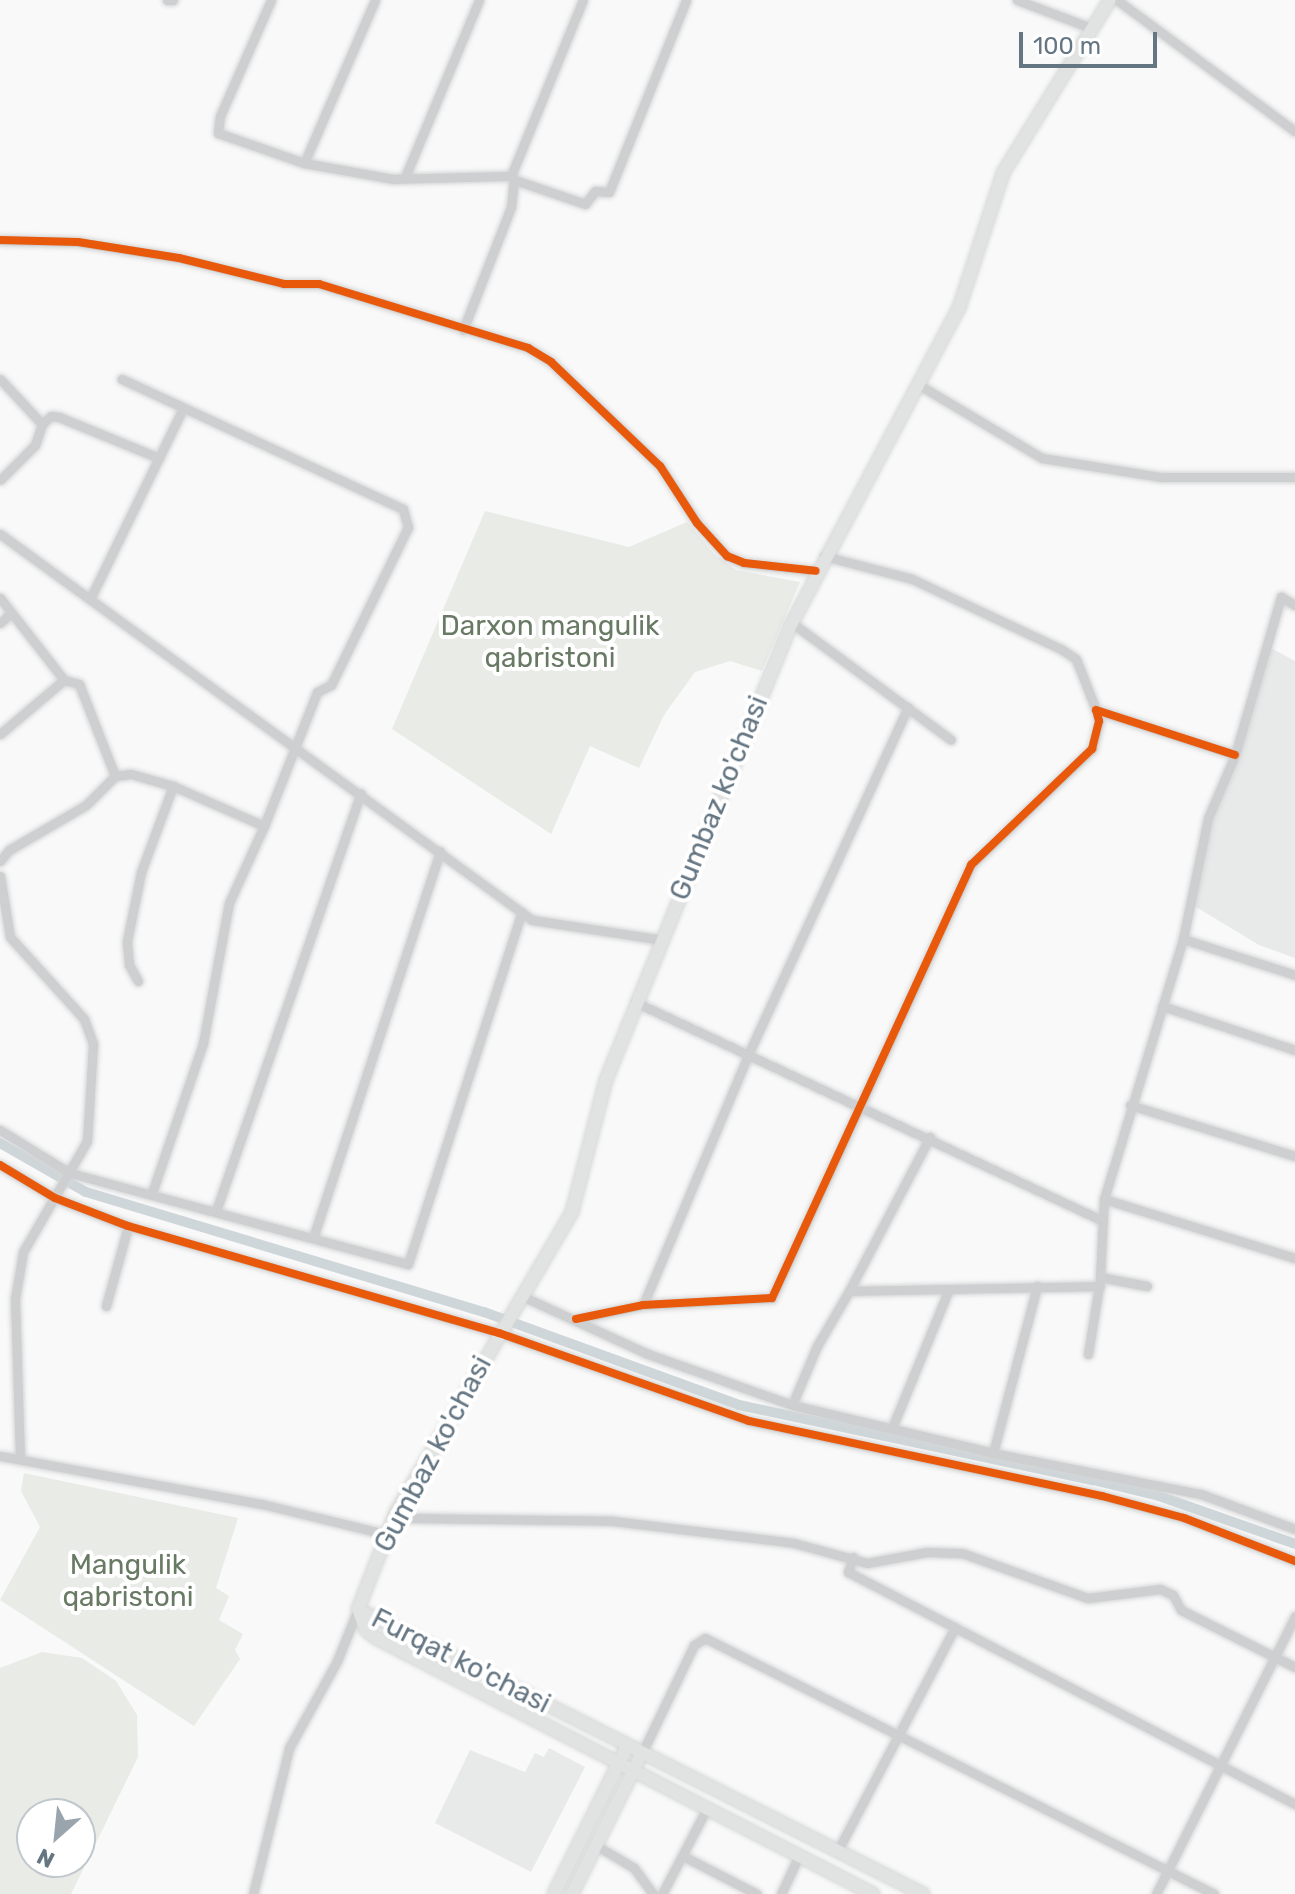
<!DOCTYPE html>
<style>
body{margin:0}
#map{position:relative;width:1295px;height:1894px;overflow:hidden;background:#f9f9f9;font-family:Rubik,sans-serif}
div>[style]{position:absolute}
.built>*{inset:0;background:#e8e9e9}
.green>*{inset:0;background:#e8ebe6}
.canal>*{height:10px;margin:-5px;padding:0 5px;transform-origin:5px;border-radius:5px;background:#ced6d9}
.roads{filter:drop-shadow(0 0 2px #d5d6d7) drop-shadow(0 0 2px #d5d6d7)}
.minor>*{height:9px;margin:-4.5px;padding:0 4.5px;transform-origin:4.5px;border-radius:4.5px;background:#cecfd0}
.major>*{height:12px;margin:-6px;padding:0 6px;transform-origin:6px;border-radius:6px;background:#e1e2e2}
.cycleway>*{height:8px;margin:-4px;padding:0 4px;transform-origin:4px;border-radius:4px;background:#e8590c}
span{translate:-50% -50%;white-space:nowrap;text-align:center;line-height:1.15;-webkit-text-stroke:8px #fff;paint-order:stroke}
.park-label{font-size:28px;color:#687a64}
.street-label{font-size:28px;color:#657683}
.north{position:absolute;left:16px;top:1798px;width:80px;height:80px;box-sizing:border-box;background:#fff;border:2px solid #c1c8cd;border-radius:50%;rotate:207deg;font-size:22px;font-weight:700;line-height:32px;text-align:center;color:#657683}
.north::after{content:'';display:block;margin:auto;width:28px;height:36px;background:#99a4ac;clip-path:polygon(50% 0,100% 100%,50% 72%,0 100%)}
.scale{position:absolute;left:1019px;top:32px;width:138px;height:36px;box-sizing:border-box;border:4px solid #657683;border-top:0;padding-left:10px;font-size:24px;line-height:28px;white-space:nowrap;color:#657683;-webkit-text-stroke:6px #fff;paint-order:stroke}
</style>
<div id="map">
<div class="built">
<i style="clip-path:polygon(1269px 647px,1295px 661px,1295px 958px,1259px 945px,1191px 904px,1209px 819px)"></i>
<i style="clip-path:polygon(549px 1748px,585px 1767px,531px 1872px,435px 1823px,470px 1750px,525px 1772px,535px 1753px,544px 1757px)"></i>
</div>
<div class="green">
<i style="clip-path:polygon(485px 511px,629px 547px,687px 522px,715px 555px,736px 570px,800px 582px,762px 671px,730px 661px,695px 672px,664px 715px,639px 768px,590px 746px,551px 834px,392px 729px)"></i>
<i style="clip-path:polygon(24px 1473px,238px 1518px,216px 1588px,229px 1596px,219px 1620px,243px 1634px,235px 1650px,240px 1659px,194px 1726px,0 1600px,40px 1527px,21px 1491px)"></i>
<i style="clip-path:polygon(evenodd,42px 1652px,82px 1658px,116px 1681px,137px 1715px,138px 1757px,71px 1894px,0 1894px,0 1668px,42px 1652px,80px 1814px,80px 1862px,32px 1862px,32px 1814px,80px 1814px)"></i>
</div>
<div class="canal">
<i style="left:0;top:1143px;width:99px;rotate:29.7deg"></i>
<i style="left:86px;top:1192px;width:416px;rotate:16.8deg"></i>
<i style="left:484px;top:1312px;width:271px;rotate:20deg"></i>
<i style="left:739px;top:1405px;width:362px;rotate:12deg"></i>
<i style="left:1093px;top:1480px;width:68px;rotate:13.6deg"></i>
<i style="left:1159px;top:1496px;width:144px;rotate:19.4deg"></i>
</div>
<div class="roads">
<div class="minor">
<i style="left:167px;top:0;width:6px"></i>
<i style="left:271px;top:0;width:127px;rotate:113.7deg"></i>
<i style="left:220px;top:116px;width:17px;rotate:97deg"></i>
<i style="left:218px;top:133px;width:91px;rotate:19.2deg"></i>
<i style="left:375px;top:0;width:178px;rotate:113.5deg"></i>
<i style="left:304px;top:163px;width:90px;rotate:10.2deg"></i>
<i style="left:393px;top:179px;width:118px;rotate:-1.5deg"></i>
<i style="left:511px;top:176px;width:190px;rotate:-67.8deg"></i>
<i style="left:1017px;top:0;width:79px;rotate:20.7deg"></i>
<i style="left:1117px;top:0;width:221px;rotate:36.4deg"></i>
<i style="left:405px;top:177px;width:192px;rotate:-67.3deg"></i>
<i style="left:518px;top:181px;width:71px;rotate:18.9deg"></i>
<i style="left:585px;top:204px;width:16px;rotate:-52deg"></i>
<i style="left:595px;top:191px;width:14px;rotate:4deg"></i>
<i style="left:609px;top:192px;width:207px;rotate:-68.1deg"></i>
<i style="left:0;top:240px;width:78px;rotate:1.5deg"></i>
<i style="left:78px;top:242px;width:102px;rotate:9deg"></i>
<i style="left:179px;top:258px;width:108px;rotate:13.9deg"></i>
<i style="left:284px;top:284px;width:35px"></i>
<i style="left:319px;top:284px;width:219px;rotate:17deg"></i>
<i style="left:528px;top:348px;width:27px;rotate:31deg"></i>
<i style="left:551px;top:362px;width:151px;rotate:43.7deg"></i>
<i style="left:660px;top:466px;width:68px;rotate:57deg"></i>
<i style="left:697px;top:523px;width:45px;rotate:47.7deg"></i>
<i style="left:727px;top:556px;width:18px;rotate:22deg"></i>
<i style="left:744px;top:563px;width:72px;rotate:6.3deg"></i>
<i style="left:463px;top:330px;width:132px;rotate:-68.7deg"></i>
<i style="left:511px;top:207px;width:29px;rotate:-84deg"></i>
<i style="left:0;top:379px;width:62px;rotate:47deg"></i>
<i style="left:42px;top:424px;width:22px;rotate:108deg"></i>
<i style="left:35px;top:445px;width:49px;rotate:135deg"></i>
<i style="left:919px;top:385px;width:143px;rotate:30.7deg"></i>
<i style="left:1042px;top:458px;width:121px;rotate:9.1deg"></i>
<i style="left:1161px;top:477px;width:134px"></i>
<i style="left:42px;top:424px;width:12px;rotate:-42deg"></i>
<i style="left:51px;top:416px;width:8px;rotate:7deg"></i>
<i style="left:59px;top:417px;width:108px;rotate:22.3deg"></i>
<i style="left:0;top:534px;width:657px;rotate:35.96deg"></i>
<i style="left:532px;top:920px;width:133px;rotate:8.7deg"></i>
<i style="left:824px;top:556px;width:91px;rotate:14.6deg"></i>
<i style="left:912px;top:579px;width:165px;rotate:25.2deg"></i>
<i style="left:1061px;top:649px;width:18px;rotate:34deg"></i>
<i style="left:1076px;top:659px;width:55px;rotate:68.6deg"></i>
<i style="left:0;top:598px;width:104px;rotate:52deg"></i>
<i style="left:64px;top:680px;width:16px;rotate:15deg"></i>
<i style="left:79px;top:684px;width:99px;rotate:68.6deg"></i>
<i style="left:90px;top:599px;width:212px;rotate:-64deg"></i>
<i style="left:0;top:623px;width:15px;rotate:-42deg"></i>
<i style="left:792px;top:623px;width:197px;rotate:36.3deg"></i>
<i style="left:0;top:734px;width:84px;rotate:-40.2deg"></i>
<i style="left:115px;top:776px;width:16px;rotate:-7deg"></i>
<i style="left:131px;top:774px;width:44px;rotate:15.9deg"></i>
<i style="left:173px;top:786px;width:99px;rotate:23.7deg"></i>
<i style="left:264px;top:826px;width:144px;rotate:-68.4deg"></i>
<i style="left:317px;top:692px;width:16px;rotate:-27deg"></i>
<i style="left:331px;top:685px;width:176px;rotate:-64deg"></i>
<i style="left:408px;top:527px;width:19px;rotate:-106deg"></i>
<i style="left:403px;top:509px;width:310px;rotate:-155.2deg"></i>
<i style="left:0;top:861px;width:14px;rotate:-51deg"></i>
<i style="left:9px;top:850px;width:89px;rotate:-30.3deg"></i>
<i style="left:86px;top:805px;width:41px;rotate:-45deg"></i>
<i style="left:0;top:876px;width:62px;rotate:80.7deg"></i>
<i style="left:10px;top:937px;width:110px;rotate:47.9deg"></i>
<i style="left:84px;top:1019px;width:27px;rotate:70deg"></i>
<i style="left:93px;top:1044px;width:97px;rotate:93.5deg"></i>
<i style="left:87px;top:1141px;width:128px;rotate:120deg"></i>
<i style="left:23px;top:1252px;width:48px;rotate:99.7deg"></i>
<i style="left:15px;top:1299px;width:159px;rotate:88.2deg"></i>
<i style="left:1183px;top:939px;width:118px;rotate:17.8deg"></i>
<i style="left:138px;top:981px;width:18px;rotate:-119deg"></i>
<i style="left:129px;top:965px;width:24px;rotate:-95deg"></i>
<i style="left:127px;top:941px;width:70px;rotate:-78.5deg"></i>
<i style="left:141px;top:872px;width:92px;rotate:-69.6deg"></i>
<i style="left:635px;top:1002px;width:514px;rotate:25.07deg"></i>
<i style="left:1162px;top:1006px;width:140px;rotate:18.3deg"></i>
<i style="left:1130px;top:1105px;width:173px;rotate:17.2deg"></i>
<i style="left:0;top:1130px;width:82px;rotate:31.6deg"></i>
<i style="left:70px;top:1173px;width:350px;rotate:15.1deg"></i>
<i style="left:408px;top:1264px;width:370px;rotate:-72.1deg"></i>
<i style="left:0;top:1165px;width:64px;rotate:31deg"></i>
<i style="left:55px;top:1198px;width:78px;rotate:21deg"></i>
<i style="left:128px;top:1226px;width:386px;rotate:16.1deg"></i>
<i style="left:499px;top:1333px;width:265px;rotate:19.4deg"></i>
<i style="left:749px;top:1421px;width:361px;rotate:12deg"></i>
<i style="left:1102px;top:1496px;width:85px;rotate:15deg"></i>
<i style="left:1184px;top:1518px;width:119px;rotate:21.2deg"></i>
<i style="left:152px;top:1193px;width:158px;rotate:-71.2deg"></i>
<i style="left:203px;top:1043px;width:142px;rotate:-79.5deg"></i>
<i style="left:229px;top:903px;width:85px;rotate:-65.6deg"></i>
<i style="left:1104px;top:1199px;width:200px;rotate:17.2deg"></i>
<i style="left:216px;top:1211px;width:442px;rotate:-70.9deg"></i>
<i style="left:313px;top:1238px;width:407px;rotate:-71.8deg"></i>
<i style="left:1147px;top:1286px;width:48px;rotate:-169.2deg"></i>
<i style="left:1100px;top:1277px;width:78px;rotate:-87.1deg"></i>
<i style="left:1104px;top:1199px;width:272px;rotate:-73.1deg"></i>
<i style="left:1183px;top:939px;width:124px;rotate:-78.3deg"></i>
<i style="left:1208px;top:818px;width:69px;rotate:-66.8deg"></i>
<i style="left:1235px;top:755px;width:165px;rotate:-73.8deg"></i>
<i style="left:1281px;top:597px;width:16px;rotate:30deg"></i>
<i style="left:849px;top:1291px;width:174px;rotate:-62.3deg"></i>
<i style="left:524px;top:1297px;width:136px;rotate:24.7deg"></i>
<i style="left:648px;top:1354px;width:153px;rotate:19.5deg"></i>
<i style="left:792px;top:1405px;width:207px;rotate:13.4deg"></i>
<i style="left:993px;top:1453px;width:212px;rotate:11.2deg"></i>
<i style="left:1201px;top:1494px;width:100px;rotate:20.4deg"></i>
<i style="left:643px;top:1305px;width:269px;rotate:-67.2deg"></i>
<i style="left:747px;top:1057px;width:385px;rotate:-65.3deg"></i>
<i style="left:106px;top:1306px;width:83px;rotate:-74.6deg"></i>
<i style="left:576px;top:1319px;width:68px;rotate:-11.8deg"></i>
<i style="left:643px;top:1305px;width:129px;rotate:-3.1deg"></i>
<i style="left:772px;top:1298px;width:477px;rotate:-65.3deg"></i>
<i style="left:971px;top:865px;width:168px;rotate:-43.8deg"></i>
<i style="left:1092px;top:749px;width:29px;rotate:-76deg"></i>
<i style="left:1099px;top:721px;width:11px;rotate:-105deg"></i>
<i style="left:1096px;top:710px;width:146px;rotate:17.9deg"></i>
<i style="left:1088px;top:1354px;width:75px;rotate:-80.8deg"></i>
<i style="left:792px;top:1405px;width:64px;rotate:-67deg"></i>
<i style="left:817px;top:1346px;width:64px;rotate:-59.8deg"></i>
<i style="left:849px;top:1291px;width:251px;rotate:-1.1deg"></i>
<i style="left:892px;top:1428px;width:150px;rotate:-67.7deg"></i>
<i style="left:993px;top:1453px;width:173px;rotate:-75.2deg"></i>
<i style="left:0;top:1456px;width:266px;rotate:10.4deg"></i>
<i style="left:262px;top:1504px;width:127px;rotate:13.7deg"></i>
<i style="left:396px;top:1512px;width:15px;rotate:23deg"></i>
<i style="left:410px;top:1518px;width:203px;rotate:0.8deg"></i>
<i style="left:613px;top:1521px;width:182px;rotate:6.9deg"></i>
<i style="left:794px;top:1543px;width:76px;rotate:15.3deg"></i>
<i style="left:867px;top:1563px;width:61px;rotate:-10.4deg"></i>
<i style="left:927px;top:1552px;width:35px;rotate:2deg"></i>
<i style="left:962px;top:1553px;width:134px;rotate:19.7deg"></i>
<i style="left:1088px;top:1598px;width:73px;rotate:-7.1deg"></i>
<i style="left:1160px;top:1589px;width:14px;rotate:25deg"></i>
<i style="left:1173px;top:1595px;width:17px;rotate:62deg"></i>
<i style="left:1181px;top:1610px;width:127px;rotate:26.6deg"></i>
<i style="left:853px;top:1557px;width:16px;rotate:108deg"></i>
<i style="left:848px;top:1572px;width:504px;rotate:27.43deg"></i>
<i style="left:642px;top:1753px;width:120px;rotate:-64.3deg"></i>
<i style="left:694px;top:1645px;width:13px;rotate:-32deg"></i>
<i style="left:705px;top:1638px;width:570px;rotate:26.7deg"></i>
<i style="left:597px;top:1846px;width:43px;rotate:30.7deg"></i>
<i style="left:634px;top:1868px;width:32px;rotate:54deg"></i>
<i style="left:837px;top:1852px;width:254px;rotate:-62.3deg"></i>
<i style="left:683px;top:1856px;width:83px;rotate:27.2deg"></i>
<i style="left:253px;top:1894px;width:150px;rotate:-76.1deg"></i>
<i style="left:289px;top:1748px;width:99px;rotate:-61.1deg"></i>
<i style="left:337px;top:1661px;width:56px;rotate:-68deg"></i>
<i style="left:662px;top:1894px;width:95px;rotate:-62.4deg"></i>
<i style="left:781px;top:1894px;width:40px;rotate:-65deg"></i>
<i style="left:1156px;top:1894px;width:311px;rotate:-63.4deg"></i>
</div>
<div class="major">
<i style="left:358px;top:1609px;width:104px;rotate:-68.6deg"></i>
<i style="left:396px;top:1512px;width:348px;rotate:-59.6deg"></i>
<i style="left:572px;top:1212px;width:136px;rotate:-75.6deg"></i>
<i style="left:606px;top:1080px;width:493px;rotate:-67.9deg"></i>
<i style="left:792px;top:623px;width:357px;rotate:-62.1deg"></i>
<i style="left:959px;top:308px;width:142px;rotate:-71.9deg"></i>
<i style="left:1003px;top:173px;width:203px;rotate:-58.3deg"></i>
<i style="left:358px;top:1609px;width:633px;rotate:26.77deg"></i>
<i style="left:358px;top:1609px;width:22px;rotate:69deg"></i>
<i style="left:366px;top:1630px;width:13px;rotate:39deg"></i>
<i style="left:376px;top:1638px;width:559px;rotate:27.25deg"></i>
<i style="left:554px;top:1894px;width:165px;rotate:-63.7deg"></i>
<i style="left:572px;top:1894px;width:157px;rotate:-63.6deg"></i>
</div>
</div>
<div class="cycleway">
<i style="left:0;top:240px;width:78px;rotate:1.5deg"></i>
<i style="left:78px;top:242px;width:102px;rotate:9deg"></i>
<i style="left:179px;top:258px;width:108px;rotate:13.9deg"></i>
<i style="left:284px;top:284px;width:35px"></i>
<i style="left:319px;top:284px;width:219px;rotate:17deg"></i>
<i style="left:528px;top:348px;width:27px;rotate:31deg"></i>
<i style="left:551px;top:362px;width:151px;rotate:43.7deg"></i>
<i style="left:660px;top:466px;width:68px;rotate:57deg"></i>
<i style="left:697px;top:523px;width:45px;rotate:47.7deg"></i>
<i style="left:727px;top:556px;width:18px;rotate:22deg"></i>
<i style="left:744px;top:563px;width:72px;rotate:6.3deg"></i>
<i style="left:0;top:1165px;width:64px;rotate:31deg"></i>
<i style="left:55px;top:1198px;width:78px;rotate:21deg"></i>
<i style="left:128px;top:1226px;width:386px;rotate:16.1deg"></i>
<i style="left:499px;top:1333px;width:265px;rotate:19.4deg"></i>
<i style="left:749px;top:1421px;width:361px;rotate:12deg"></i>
<i style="left:1102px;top:1496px;width:85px;rotate:15deg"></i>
<i style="left:1184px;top:1518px;width:119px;rotate:21.2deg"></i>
<i style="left:576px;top:1319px;width:68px;rotate:-11.8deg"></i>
<i style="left:643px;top:1305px;width:129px;rotate:-3.1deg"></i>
<i style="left:772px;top:1298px;width:477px;rotate:-65.3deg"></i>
<i style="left:971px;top:865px;width:168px;rotate:-43.8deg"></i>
<i style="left:1092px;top:749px;width:29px;rotate:-76deg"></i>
<i style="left:1099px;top:721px;width:11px;rotate:-105deg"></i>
<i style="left:1096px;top:710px;width:146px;rotate:17.9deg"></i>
</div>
<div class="park-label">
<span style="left:550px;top:642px">Darxon mangulik<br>qabristoni</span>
<span style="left:128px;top:1581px">Mangulik<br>qabristoni</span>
</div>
<div class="street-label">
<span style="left:719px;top:798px;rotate:-68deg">Gumbaz ko'chasi</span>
<span style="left:433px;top:1454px;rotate:-62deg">Gumbaz ko'chasi</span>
<span style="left:461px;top:1661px;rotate:27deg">Furqat ko'chasi</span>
</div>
<div class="north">N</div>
<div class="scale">100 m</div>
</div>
